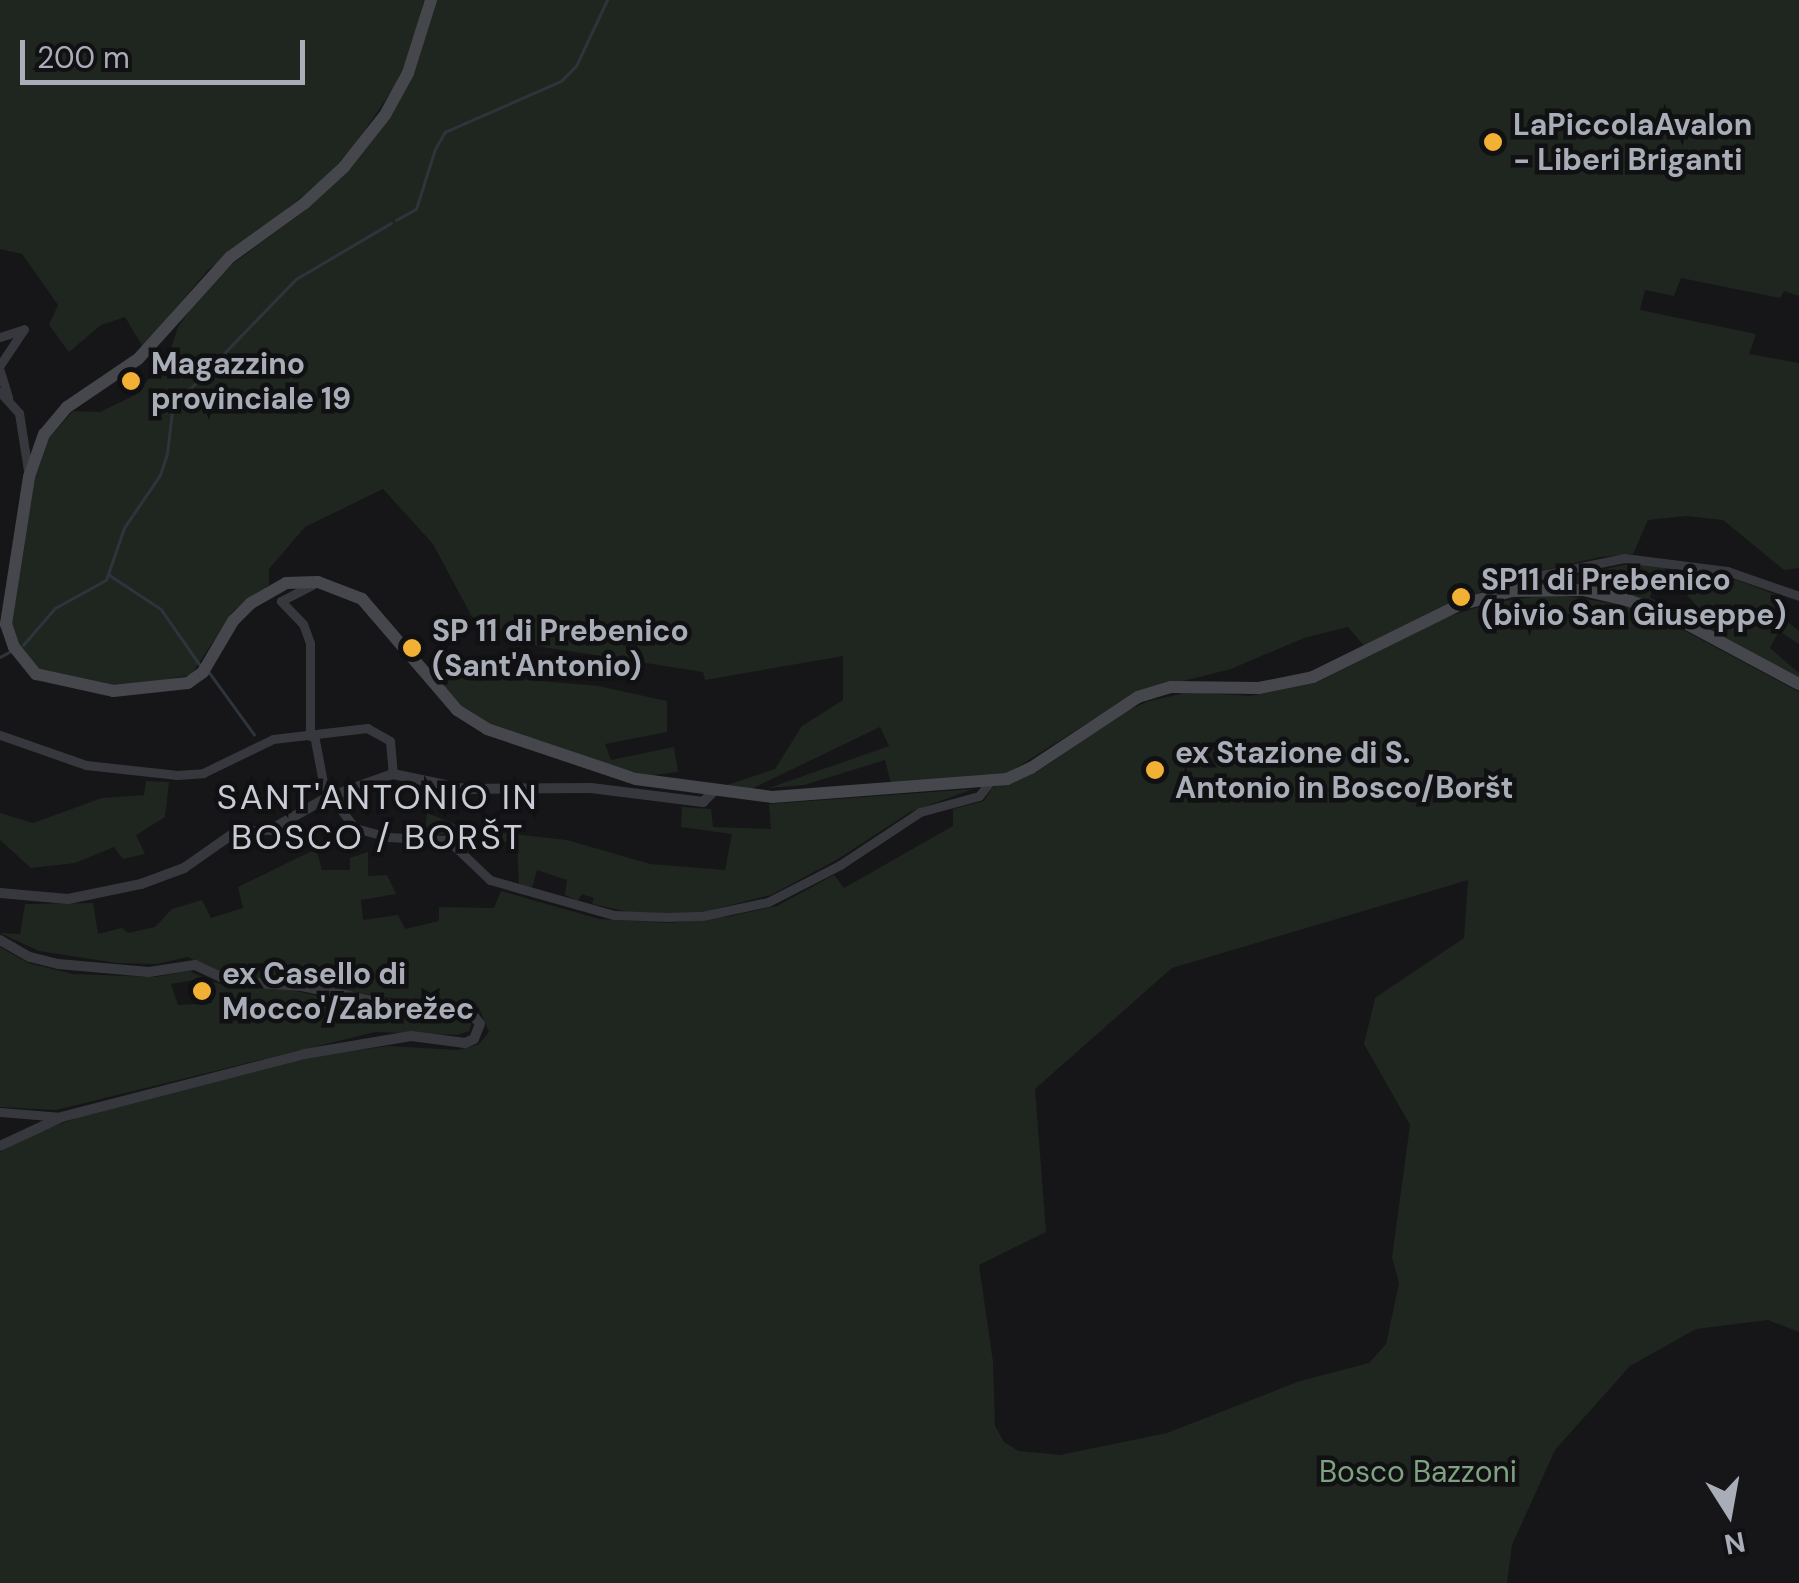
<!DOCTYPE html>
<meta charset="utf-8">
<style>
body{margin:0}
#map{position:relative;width:1799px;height:1583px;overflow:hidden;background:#161618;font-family:"DM Sans",sans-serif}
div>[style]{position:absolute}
.green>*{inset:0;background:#1e261f}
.stream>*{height:2.5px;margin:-1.25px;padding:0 1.25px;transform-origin:1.25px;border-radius:1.25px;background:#2c353c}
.minor>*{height:9px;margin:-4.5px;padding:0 4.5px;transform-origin:4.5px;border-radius:4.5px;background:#37383d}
.tertiary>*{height:10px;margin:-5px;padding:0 5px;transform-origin:5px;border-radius:5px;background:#37383d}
.secondary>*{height:12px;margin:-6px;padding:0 6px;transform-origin:6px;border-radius:6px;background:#45474d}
.dots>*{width:28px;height:28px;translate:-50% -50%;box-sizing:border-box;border:5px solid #111113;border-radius:50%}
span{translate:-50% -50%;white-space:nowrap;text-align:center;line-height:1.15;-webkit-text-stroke:9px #111113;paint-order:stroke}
.poi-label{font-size:30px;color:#a8adb8;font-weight:700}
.left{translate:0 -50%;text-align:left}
.park-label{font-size:30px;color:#7fa381}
.quarter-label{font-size:35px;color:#c9ccd4;letter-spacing:2.5px}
.north{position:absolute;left:1679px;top:1463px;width:100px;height:100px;-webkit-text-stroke:8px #111113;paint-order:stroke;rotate:169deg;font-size:28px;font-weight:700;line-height:40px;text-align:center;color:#a8adb8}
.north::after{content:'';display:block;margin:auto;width:35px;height:45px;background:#a8adb8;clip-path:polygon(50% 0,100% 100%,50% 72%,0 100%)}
.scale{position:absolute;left:20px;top:40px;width:285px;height:45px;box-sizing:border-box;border:5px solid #a8adb8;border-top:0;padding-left:12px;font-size:30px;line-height:35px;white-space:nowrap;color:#a8adb8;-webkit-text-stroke:8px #111113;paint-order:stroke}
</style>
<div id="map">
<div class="green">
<i style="clip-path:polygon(0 0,424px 0,408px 59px,393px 89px,352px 149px,321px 182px,208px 270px,143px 347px,125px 317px,101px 325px,69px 352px,49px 325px,58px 305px,22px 254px,0 249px)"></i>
<i style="clip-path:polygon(437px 0,1799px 0,1799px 296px,1784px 291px,1780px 298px,1681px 278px,1674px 296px,1645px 290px,1640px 310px,1756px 334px,1749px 354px,1799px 363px,1799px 568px,1784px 570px,1723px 520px,1686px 516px,1648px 520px,1633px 554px,1600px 557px,1510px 578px,1366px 648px,1348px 627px,1304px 638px,1231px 669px,1135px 693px,1005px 775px,891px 784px,885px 760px,804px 785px,769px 788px,889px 746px,880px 727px,749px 790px,721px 787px,775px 769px,802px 726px,843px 700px,843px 656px,705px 680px,703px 672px,537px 646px,472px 617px,433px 544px,383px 489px,305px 527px,269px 569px,269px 585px,234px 610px,191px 675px,126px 686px,81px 684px,42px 672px,22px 653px,11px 626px,33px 485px,49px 438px,73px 411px,100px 412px,135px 395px,169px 355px,178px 327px,194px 304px,231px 265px,303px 212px,349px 169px,393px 111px,409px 82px)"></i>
<i style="clip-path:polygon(1633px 563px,1737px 580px,1779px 596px,1774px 611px,1799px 631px,1799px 644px,1779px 631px,1770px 648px,1799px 673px,1799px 680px,1711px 632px,1711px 621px,1683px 591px,1654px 581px,1650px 598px,1692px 614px,1702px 627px,1607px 589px,1569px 583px,1527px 586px)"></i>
<i style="clip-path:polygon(evenodd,1554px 594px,1628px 606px,1659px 617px,1799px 692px,1799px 1332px,1768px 1320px,1696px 1329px,1630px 1366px,1555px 1450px,1512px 1545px,1507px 1583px,0 1583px,0 1152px,33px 1134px,77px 1118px,317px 1056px,389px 1046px,458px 1050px,479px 1044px,489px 1032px,479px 1008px,465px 1001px,436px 1006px,286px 980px,243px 977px,219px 973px,188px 957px,156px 964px,117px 963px,39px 951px,0 933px,20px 934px,25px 904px,93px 903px,98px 934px,122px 928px,128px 933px,155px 927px,172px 909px,202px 900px,211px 918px,243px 908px,238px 887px,316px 849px,322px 870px,350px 870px,350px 858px,368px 852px,368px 876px,387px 875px,396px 894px,361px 900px,363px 920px,398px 915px,405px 929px,439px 921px,439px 907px,494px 908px,501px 891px,599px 919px,670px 923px,731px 916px,777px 906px,834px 875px,844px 888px,953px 826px,953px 809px,984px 801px,993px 787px,1037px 772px,1126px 711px,1149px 701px,1190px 692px,1250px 696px,1316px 683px,1444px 618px,1491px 603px,1554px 594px,1468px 880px,1464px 938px,1375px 998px,1364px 1044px,1410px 1125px,1392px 1257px,1399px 1283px,1386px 1344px,1369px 1363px,1300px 1381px,1167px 1433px,1060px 1455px,1019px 1451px,1004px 1442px,995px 1426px,993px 1362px,979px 1265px,1046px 1232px,1035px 1089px,1172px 968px,1468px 880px)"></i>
<i style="clip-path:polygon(467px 661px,463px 670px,476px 675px,598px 686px,667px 701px,667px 732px,605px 744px,611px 760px,674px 747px,678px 772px,646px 776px,496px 728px,462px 706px,443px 686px)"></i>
<i style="clip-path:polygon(146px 781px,169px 782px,165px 817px,136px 835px,145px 854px,123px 859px,114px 847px,75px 863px,31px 868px,0 840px,0 813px,33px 823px,102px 798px,144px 795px)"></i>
<i style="clip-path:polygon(973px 789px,910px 812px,838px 859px,771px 895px,707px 911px,672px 914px,629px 912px,592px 904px,594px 898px,582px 894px,578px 901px,565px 895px,567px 880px,537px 870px,532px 888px,519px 885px,517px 843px,425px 832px,427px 813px,467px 829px,567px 840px,650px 864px,725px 870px,732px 834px,681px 827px,682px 807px,711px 809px,713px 827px,771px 829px,769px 804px)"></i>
<i style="clip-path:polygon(0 947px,28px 963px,73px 974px,155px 977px,190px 971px,204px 978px,171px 984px,178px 1005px,212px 1003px,211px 981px,233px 988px,282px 988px,401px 1014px,454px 1013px,468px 1018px,471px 1024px,469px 1031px,457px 1035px,375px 1032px,56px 1110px,0 1107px)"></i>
</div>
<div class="stream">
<i style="left:396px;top:220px;width:23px;rotate:-29deg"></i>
<i style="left:416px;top:209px;width:63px;rotate:-72.4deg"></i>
<i style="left:435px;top:149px;width:20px;rotate:-60deg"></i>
<i style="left:445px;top:132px;width:127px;rotate:-23.7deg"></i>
<i style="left:561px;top:81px;width:21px;rotate:-45deg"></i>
<i style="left:576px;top:66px;width:73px;rotate:-64.8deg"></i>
<i style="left:108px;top:574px;width:64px;rotate:33.4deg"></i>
<i style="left:161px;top:609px;width:68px;rotate:55.1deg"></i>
<i style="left:23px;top:645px;width:49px;rotate:-49.1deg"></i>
<i style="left:55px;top:608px;width:58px;rotate:-28.8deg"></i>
<i style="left:106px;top:580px;width:55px;rotate:-70.9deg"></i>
<i style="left:124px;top:528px;width:64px;rotate:-55.8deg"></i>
<i style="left:160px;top:475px;width:22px;rotate:-72deg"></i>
<i style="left:167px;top:454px;width:43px;rotate:-83.4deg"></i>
<i style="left:172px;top:411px;width:16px;rotate:-55deg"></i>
<i style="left:181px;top:398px;width:165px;rotate:-46deg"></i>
<i style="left:296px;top:279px;width:110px;rotate:-30.5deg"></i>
<i style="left:0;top:657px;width:13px;rotate:-29deg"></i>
<i style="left:209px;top:672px;width:77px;rotate:54deg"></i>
</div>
<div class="minor">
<i style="left:0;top:337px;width:25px;rotate:-18deg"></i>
<i style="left:0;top:365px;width:43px;rotate:-56.3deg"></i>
<i style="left:0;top:371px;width:28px;rotate:73deg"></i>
<i style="left:0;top:392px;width:28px;rotate:48deg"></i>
<i style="left:19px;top:413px;width:65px;rotate:81.1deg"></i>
<i style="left:1512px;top:591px;width:15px;rotate:-53deg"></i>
<i style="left:1521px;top:579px;width:105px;rotate:-11.5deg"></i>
<i style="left:1624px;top:558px;width:104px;rotate:7.2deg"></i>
<i style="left:1727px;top:571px;width:76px;rotate:19.1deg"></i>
<i style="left:0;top:735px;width:91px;rotate:19.2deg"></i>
<i style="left:86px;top:765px;width:92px;rotate:6.3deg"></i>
<i style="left:177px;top:775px;width:26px;rotate:-4deg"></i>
<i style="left:203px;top:773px;width:78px;rotate:-25.9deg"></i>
<i style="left:273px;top:739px;width:95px;rotate:-6.7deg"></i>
<i style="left:367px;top:728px;width:26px;rotate:29deg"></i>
<i style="left:390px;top:741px;width:33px;rotate:85deg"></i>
<i style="left:314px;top:735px;width:64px;rotate:79.2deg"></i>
<i style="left:310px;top:736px;width:93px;rotate:-90deg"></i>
<i style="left:310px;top:643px;width:20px;rotate:-110deg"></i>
<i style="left:303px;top:624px;width:32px;rotate:-134deg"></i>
<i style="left:281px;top:601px;width:35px;rotate:-27deg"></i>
<i style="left:337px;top:793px;width:19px;rotate:74deg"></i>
<i style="left:342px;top:811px;width:21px;rotate:53deg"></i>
<i style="left:355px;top:828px;width:34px;rotate:15deg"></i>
<i style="left:388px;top:837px;width:60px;rotate:2.9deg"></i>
<i style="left:448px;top:840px;width:58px;rotate:43.6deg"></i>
<i style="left:490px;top:880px;width:129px;rotate:15.8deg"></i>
<i style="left:614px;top:915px;width:53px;rotate:2.2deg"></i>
<i style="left:667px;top:917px;width:35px;rotate:-2deg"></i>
<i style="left:702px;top:916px;width:67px;rotate:-12deg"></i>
<i style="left:768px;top:902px;width:81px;rotate:-27.2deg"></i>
<i style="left:840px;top:865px;width:96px;rotate:-33.5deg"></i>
<i style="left:920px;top:812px;width:61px;rotate:-15.2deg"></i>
<i style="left:979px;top:796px;width:18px;rotate:-52deg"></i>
<i style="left:0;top:1112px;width:62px;rotate:4.6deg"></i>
</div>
<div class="tertiary">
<i style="left:0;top:893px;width:68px;rotate:5deg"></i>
<i style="left:68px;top:899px;width:75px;rotate:-11.6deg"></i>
<i style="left:141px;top:884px;width:46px;rotate:-20.4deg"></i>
<i style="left:184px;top:868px;width:61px;rotate:-35deg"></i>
<i style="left:234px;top:833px;width:36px;rotate:-5deg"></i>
<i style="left:270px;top:830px;width:64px;rotate:-29.7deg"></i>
<i style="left:326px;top:798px;width:71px;rotate:-19.7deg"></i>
<i style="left:393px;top:774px;width:74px;rotate:11.8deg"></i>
<i style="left:465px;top:789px;width:126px;rotate:-0.5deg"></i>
<i style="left:591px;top:788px;width:113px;rotate:7.1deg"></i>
<i style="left:703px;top:802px;width:13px;rotate:-45deg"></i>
<i style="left:0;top:940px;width:34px;rotate:30deg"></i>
<i style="left:30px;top:957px;width:29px;rotate:14deg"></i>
<i style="left:58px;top:964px;width:91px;rotate:5deg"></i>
<i style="left:149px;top:972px;width:47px;rotate:-8.7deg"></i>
<i style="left:195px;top:965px;width:38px;rotate:25deg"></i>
<i style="left:230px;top:981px;width:72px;rotate:4deg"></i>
<i style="left:302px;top:986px;width:116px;rotate:12deg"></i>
<i style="left:415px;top:1010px;width:52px;rotate:-3.3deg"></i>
<i style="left:467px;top:1007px;width:21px;rotate:53deg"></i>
<i style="left:480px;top:1024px;width:16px;rotate:112deg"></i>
<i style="left:474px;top:1039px;width:10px;rotate:156deg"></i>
<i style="left:465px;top:1043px;width:54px;rotate:-172.6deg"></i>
<i style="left:411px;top:1036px;width:108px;rotate:170.4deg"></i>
<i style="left:305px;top:1054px;width:251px;rotate:165.5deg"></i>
<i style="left:62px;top:1117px;width:68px;rotate:154.9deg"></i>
</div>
<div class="secondary">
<i style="left:431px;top:0;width:77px;rotate:107.5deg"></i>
<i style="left:408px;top:73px;width:48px;rotate:118.7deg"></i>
<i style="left:385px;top:115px;width:66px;rotate:128.3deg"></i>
<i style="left:344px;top:167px;width:53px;rotate:137.3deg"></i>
<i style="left:305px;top:203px;width:92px;rotate:144.2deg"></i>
<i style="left:230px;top:257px;width:137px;rotate:132deg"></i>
<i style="left:138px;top:359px;width:86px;rotate:145.9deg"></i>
<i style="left:67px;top:407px;width:35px;rotate:130deg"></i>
<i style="left:44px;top:434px;width:46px;rotate:109.2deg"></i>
<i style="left:29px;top:477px;width:149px;rotate:98.9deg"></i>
<i style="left:6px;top:624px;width:24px;rotate:71deg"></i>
<i style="left:14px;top:647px;width:35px;rotate:51deg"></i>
<i style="left:36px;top:674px;width:79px;rotate:12.4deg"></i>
<i style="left:113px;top:691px;width:75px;rotate:-6.1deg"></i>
<i style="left:188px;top:683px;width:19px;rotate:-36deg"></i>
<i style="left:203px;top:672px;width:59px;rotate:-59.5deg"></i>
<i style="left:233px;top:621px;width:25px;rotate:-45deg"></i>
<i style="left:251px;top:603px;width:40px;rotate:-29.7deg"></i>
<i style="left:286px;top:583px;width:32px;rotate:-2deg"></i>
<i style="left:318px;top:582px;width:47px;rotate:21.1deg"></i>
<i style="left:362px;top:599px;width:146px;rotate:49.4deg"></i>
<i style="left:457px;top:710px;width:36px;rotate:32deg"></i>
<i style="left:487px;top:729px;width:157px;rotate:18.6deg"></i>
<i style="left:636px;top:779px;width:137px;rotate:7.5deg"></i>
<i style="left:772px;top:797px;width:236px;rotate:-4.4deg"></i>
<i style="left:1007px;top:779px;width:26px;rotate:-25deg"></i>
<i style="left:1031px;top:768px;width:128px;rotate:-33.6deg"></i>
<i style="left:1138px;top:697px;width:34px;rotate:-17deg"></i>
<i style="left:1171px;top:687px;width:88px;rotate:0.7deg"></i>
<i style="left:1259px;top:688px;width:55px;rotate:-11.5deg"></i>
<i style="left:1313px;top:677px;width:163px;rotate:-26.3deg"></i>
<i style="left:1459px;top:605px;width:55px;rotate:-14.8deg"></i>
<i style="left:1512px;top:591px;width:71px;rotate:-0.8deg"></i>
<i style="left:1583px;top:590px;width:48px;rotate:13.2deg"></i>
<i style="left:1630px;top:601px;width:45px;rotate:19.7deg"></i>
<i style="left:1672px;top:616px;width:144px;rotate:28.2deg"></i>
</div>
<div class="dots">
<i style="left:1493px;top:142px;background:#f2b134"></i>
<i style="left:131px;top:381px;background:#f2b134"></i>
<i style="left:1461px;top:597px;background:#f2b134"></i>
<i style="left:412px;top:648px;background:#f2b134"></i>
<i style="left:1155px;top:770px;background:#f2b134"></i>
<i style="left:202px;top:991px;background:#f2b134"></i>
</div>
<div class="poi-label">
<span class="left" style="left:1513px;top:142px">LaPiccolaAvalon<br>- Liberi Briganti</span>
<span class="left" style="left:151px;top:381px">Magazzino<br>provinciale 19</span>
<span class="left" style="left:1481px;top:597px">SP11 di Prebenico<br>(bivio San Giuseppe)</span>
<span class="left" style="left:432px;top:648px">SP 11 di Prebenico<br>(Sant'Antonio)</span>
<span class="left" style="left:1175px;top:770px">ex Stazione di S.<br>Antonio in Bosco/Boršt</span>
<span class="left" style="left:222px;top:991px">ex Casello di<br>Mocco'/Zabrežec</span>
</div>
<div class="park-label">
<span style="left:1418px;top:1472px">Bosco Bazzoni</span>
</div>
<div class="quarter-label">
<span style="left:378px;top:817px">SANT'ANTONIO IN<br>BOSCO / BORŠT</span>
</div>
<div class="north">N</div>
<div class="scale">200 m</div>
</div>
